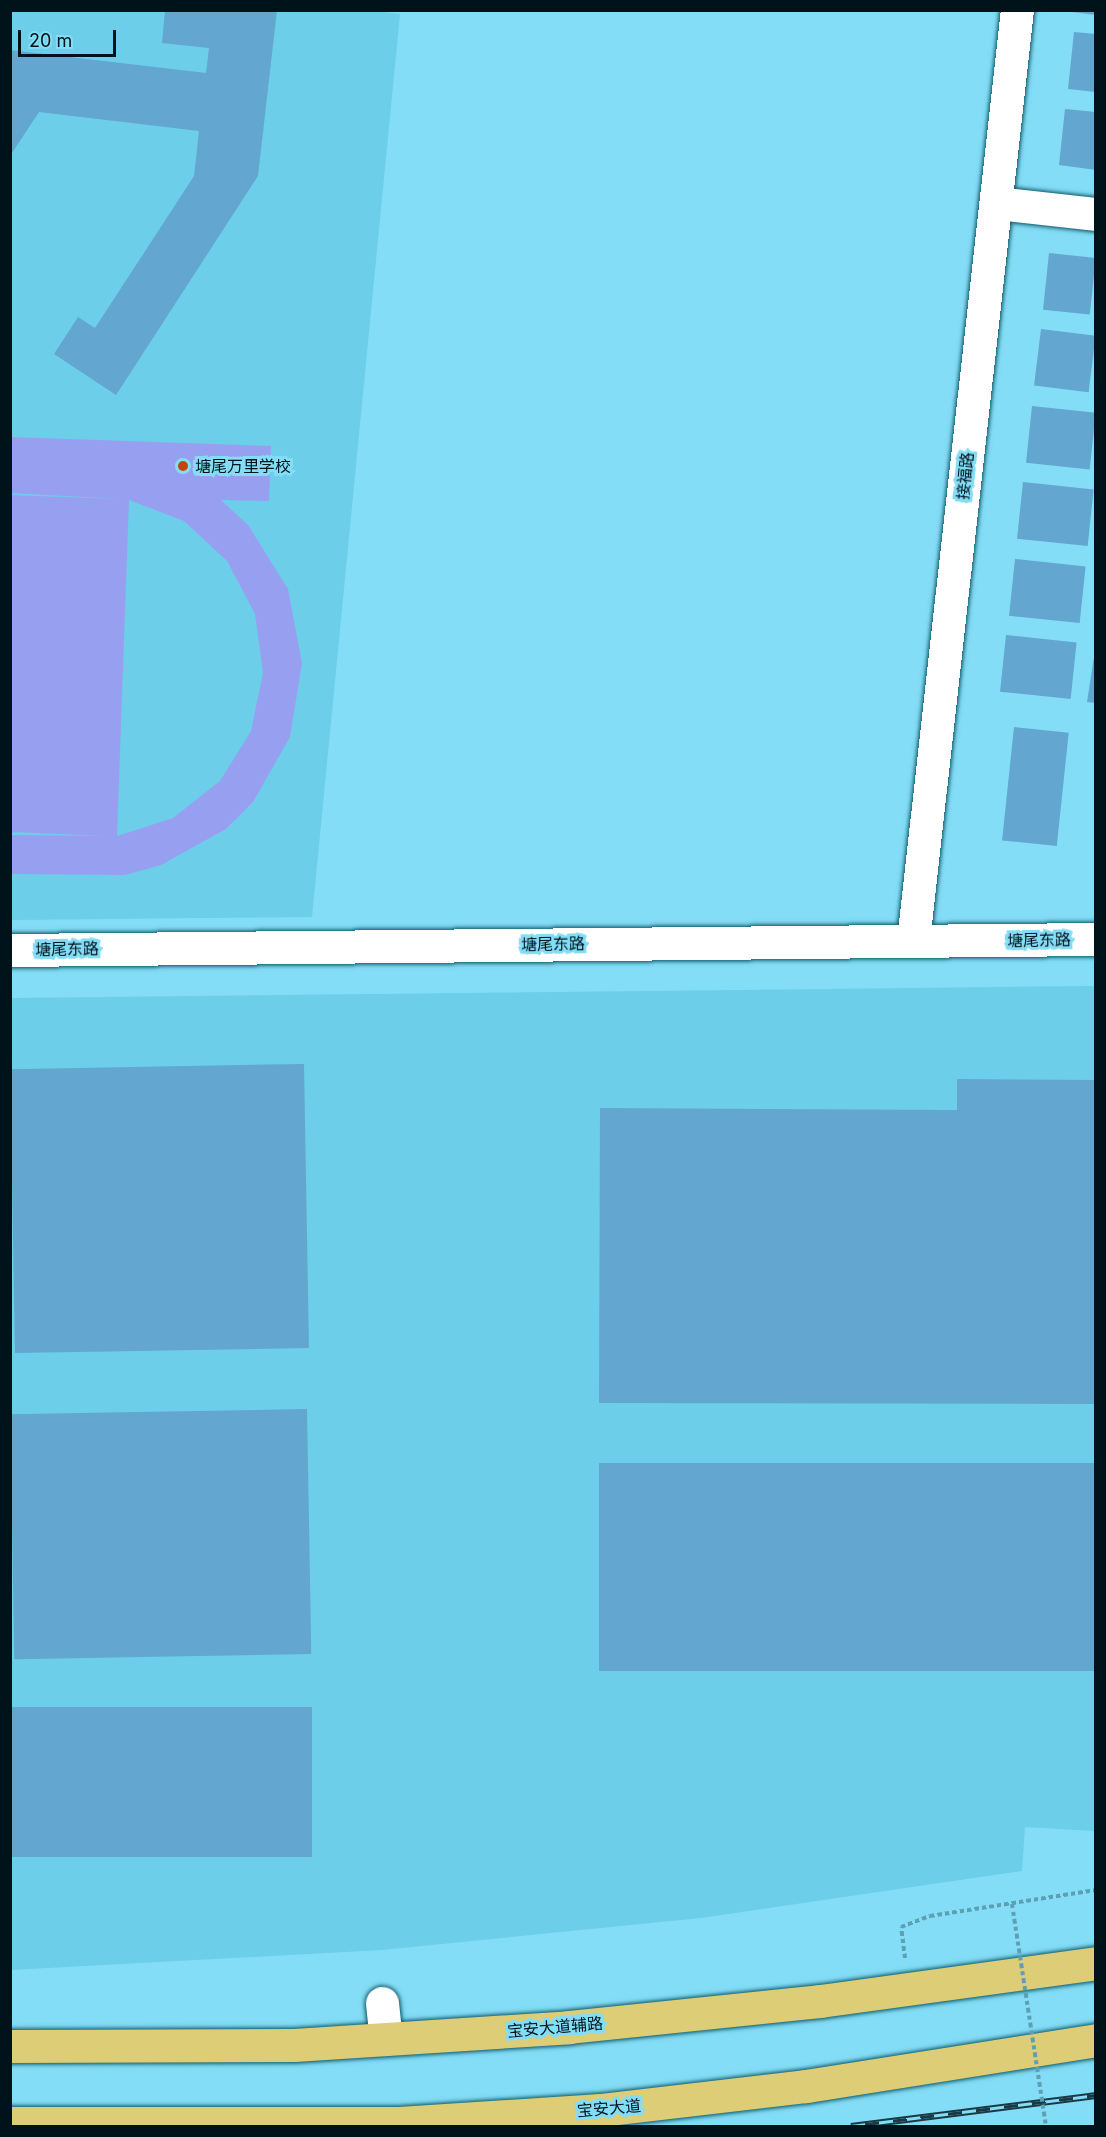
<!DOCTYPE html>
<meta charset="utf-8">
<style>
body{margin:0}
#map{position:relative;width:1106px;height:2137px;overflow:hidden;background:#84ddf6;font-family:Inter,"Noto Sans SC",sans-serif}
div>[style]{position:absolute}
.built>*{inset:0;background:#6ccee9}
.green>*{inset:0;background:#97a0f0}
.building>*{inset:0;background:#63a6d0;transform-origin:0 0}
.path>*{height:4px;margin-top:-2px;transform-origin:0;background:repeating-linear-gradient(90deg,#5ca0b4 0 4.5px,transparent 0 7.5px)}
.roads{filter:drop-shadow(0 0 2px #0e5b6c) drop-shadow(0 0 2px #0e5b6c)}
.minor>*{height:33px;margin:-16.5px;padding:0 16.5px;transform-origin:16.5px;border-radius:16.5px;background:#fff}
.major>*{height:33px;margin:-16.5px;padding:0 16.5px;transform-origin:16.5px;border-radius:16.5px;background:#dccd76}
.rail>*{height:7px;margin-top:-3.5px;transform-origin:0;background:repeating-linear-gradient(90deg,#84ddf6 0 14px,#193a44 0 28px);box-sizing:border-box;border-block:2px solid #193a44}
.path-bridge>*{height:4px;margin-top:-2px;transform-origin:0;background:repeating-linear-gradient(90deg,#5ca0b4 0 4.5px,transparent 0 7.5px)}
.dots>*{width:16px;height:16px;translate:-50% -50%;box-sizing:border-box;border:3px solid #84ddf6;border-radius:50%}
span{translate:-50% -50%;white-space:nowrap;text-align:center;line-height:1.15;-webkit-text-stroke:6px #84ddf6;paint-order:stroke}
.poi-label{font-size:16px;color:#00131a}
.left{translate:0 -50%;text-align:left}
.street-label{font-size:16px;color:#00131a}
.frame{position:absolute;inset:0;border:12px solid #00131a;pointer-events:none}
.scale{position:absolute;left:18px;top:30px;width:98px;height:27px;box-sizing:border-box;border:3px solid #00131a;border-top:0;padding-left:8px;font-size:18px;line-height:21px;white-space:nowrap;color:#00131a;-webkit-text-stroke:4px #84ddf6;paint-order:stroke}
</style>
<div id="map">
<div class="built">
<i style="clip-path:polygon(367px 10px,400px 14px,312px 917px,11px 920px,10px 11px)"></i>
<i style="clip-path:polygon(1095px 986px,1095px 1831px,1025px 1827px,1022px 1871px,701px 1918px,382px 1950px,11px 1970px,10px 998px)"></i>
</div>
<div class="green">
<i style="clip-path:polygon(evenodd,11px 437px,271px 446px,269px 501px,221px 500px,248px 525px,288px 589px,302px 663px,290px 737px,253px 802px,226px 829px,161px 865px,125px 875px,11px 874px,11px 835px,107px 836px,11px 832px,11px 495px,119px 499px,11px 493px,11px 437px,129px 500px,184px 521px,227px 561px,255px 614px,263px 673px,251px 731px,220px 781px,173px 818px,117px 836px,129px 500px)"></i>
</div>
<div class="building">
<i style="clip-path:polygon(165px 10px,277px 10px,258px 176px,116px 395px,54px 354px,78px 317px,95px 328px,194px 176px,199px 131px,39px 112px,10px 156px,10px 50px,206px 73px,209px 48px,162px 43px)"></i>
<i style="clip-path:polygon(1096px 10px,1096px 15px,1072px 12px,1072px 10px)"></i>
<i style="clip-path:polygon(1074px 32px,1096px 34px,1096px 92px,1068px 89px)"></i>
<i style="clip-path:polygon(1065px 109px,1096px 112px,1096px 170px,1059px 165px)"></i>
<i style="left:1049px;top:253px;width:47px;height:57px;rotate:6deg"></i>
<i style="left:1041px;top:329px;width:55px;height:57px;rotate:7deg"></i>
<i style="left:1032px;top:406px;width:64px;height:57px;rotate:6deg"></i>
<i style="left:1023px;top:482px;width:71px;height:57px;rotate:6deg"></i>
<i style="left:1015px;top:559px;width:71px;height:57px;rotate:6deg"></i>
<i style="left:1006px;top:635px;width:71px;height:57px;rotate:6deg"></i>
<i style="clip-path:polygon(1096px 644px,1096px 703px,1087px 702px)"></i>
<i style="left:1014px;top:727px;width:55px;height:114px;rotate:6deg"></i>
<i style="left:304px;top:1064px;width:284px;height:294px;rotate:89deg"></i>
<i style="clip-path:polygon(957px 1079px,1096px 1080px,1096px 1404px,599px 1403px,600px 1108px,957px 1110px)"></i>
<i style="left:307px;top:1409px;width:245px;height:297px;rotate:89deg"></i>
<i style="left:599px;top:1463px;width:497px;height:208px"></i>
<i style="left:312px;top:1707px;width:150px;height:302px;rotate:90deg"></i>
</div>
<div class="path">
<i style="left:905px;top:1958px;width:31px;rotate:-97deg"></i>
<i style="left:901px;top:1927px;width:31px;rotate:-21deg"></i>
<i style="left:930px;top:1916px;width:168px;rotate:-8.9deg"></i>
</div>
<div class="roads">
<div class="minor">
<i style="left:996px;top:203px;width:101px;rotate:6.3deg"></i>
<i style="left:913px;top:941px;width:937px;rotate:-83.63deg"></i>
<i style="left:10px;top:950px;width:1086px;rotate:-0.58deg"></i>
<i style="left:382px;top:2003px;width:36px;rotate:84deg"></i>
</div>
<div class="major">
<i style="left:10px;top:2046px;width:284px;rotate:-0.2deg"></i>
<i style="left:294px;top:2045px;width:276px;rotate:-3.7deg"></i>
<i style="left:569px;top:2027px;width:252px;rotate:-5.9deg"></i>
<i style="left:820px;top:2001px;width:279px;rotate:-7.8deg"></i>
<i style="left:10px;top:2123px;width:389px"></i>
<i style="left:399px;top:2123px;width:202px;rotate:-3.7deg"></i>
<i style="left:601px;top:2110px;width:206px;rotate:-6.7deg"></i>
<i style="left:806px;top:2086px;width:294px;rotate:-9deg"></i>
</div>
</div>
<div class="rail">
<i style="left:851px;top:2126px;width:247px;rotate:-7.2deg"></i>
</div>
<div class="path-bridge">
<i style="left:1012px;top:1904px;width:225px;rotate:81.3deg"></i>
</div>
<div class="dots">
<i style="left:183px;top:466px;background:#c84209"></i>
</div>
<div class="poi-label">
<span class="left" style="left:195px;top:466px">塘尾万里学校</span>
</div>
<div class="street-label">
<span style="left:965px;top:476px;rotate:-84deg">接福路</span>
<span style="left:1039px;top:940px;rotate:-1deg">塘尾东路</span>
<span style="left:553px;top:944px;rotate:-1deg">塘尾东路</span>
<span style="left:67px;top:949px;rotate:-1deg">塘尾东路</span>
<span style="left:555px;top:2027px;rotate:-5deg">宝安大道辅路</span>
<span style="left:609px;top:2108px;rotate:-5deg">宝安大道</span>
</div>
<div class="frame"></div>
<div class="scale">20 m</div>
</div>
